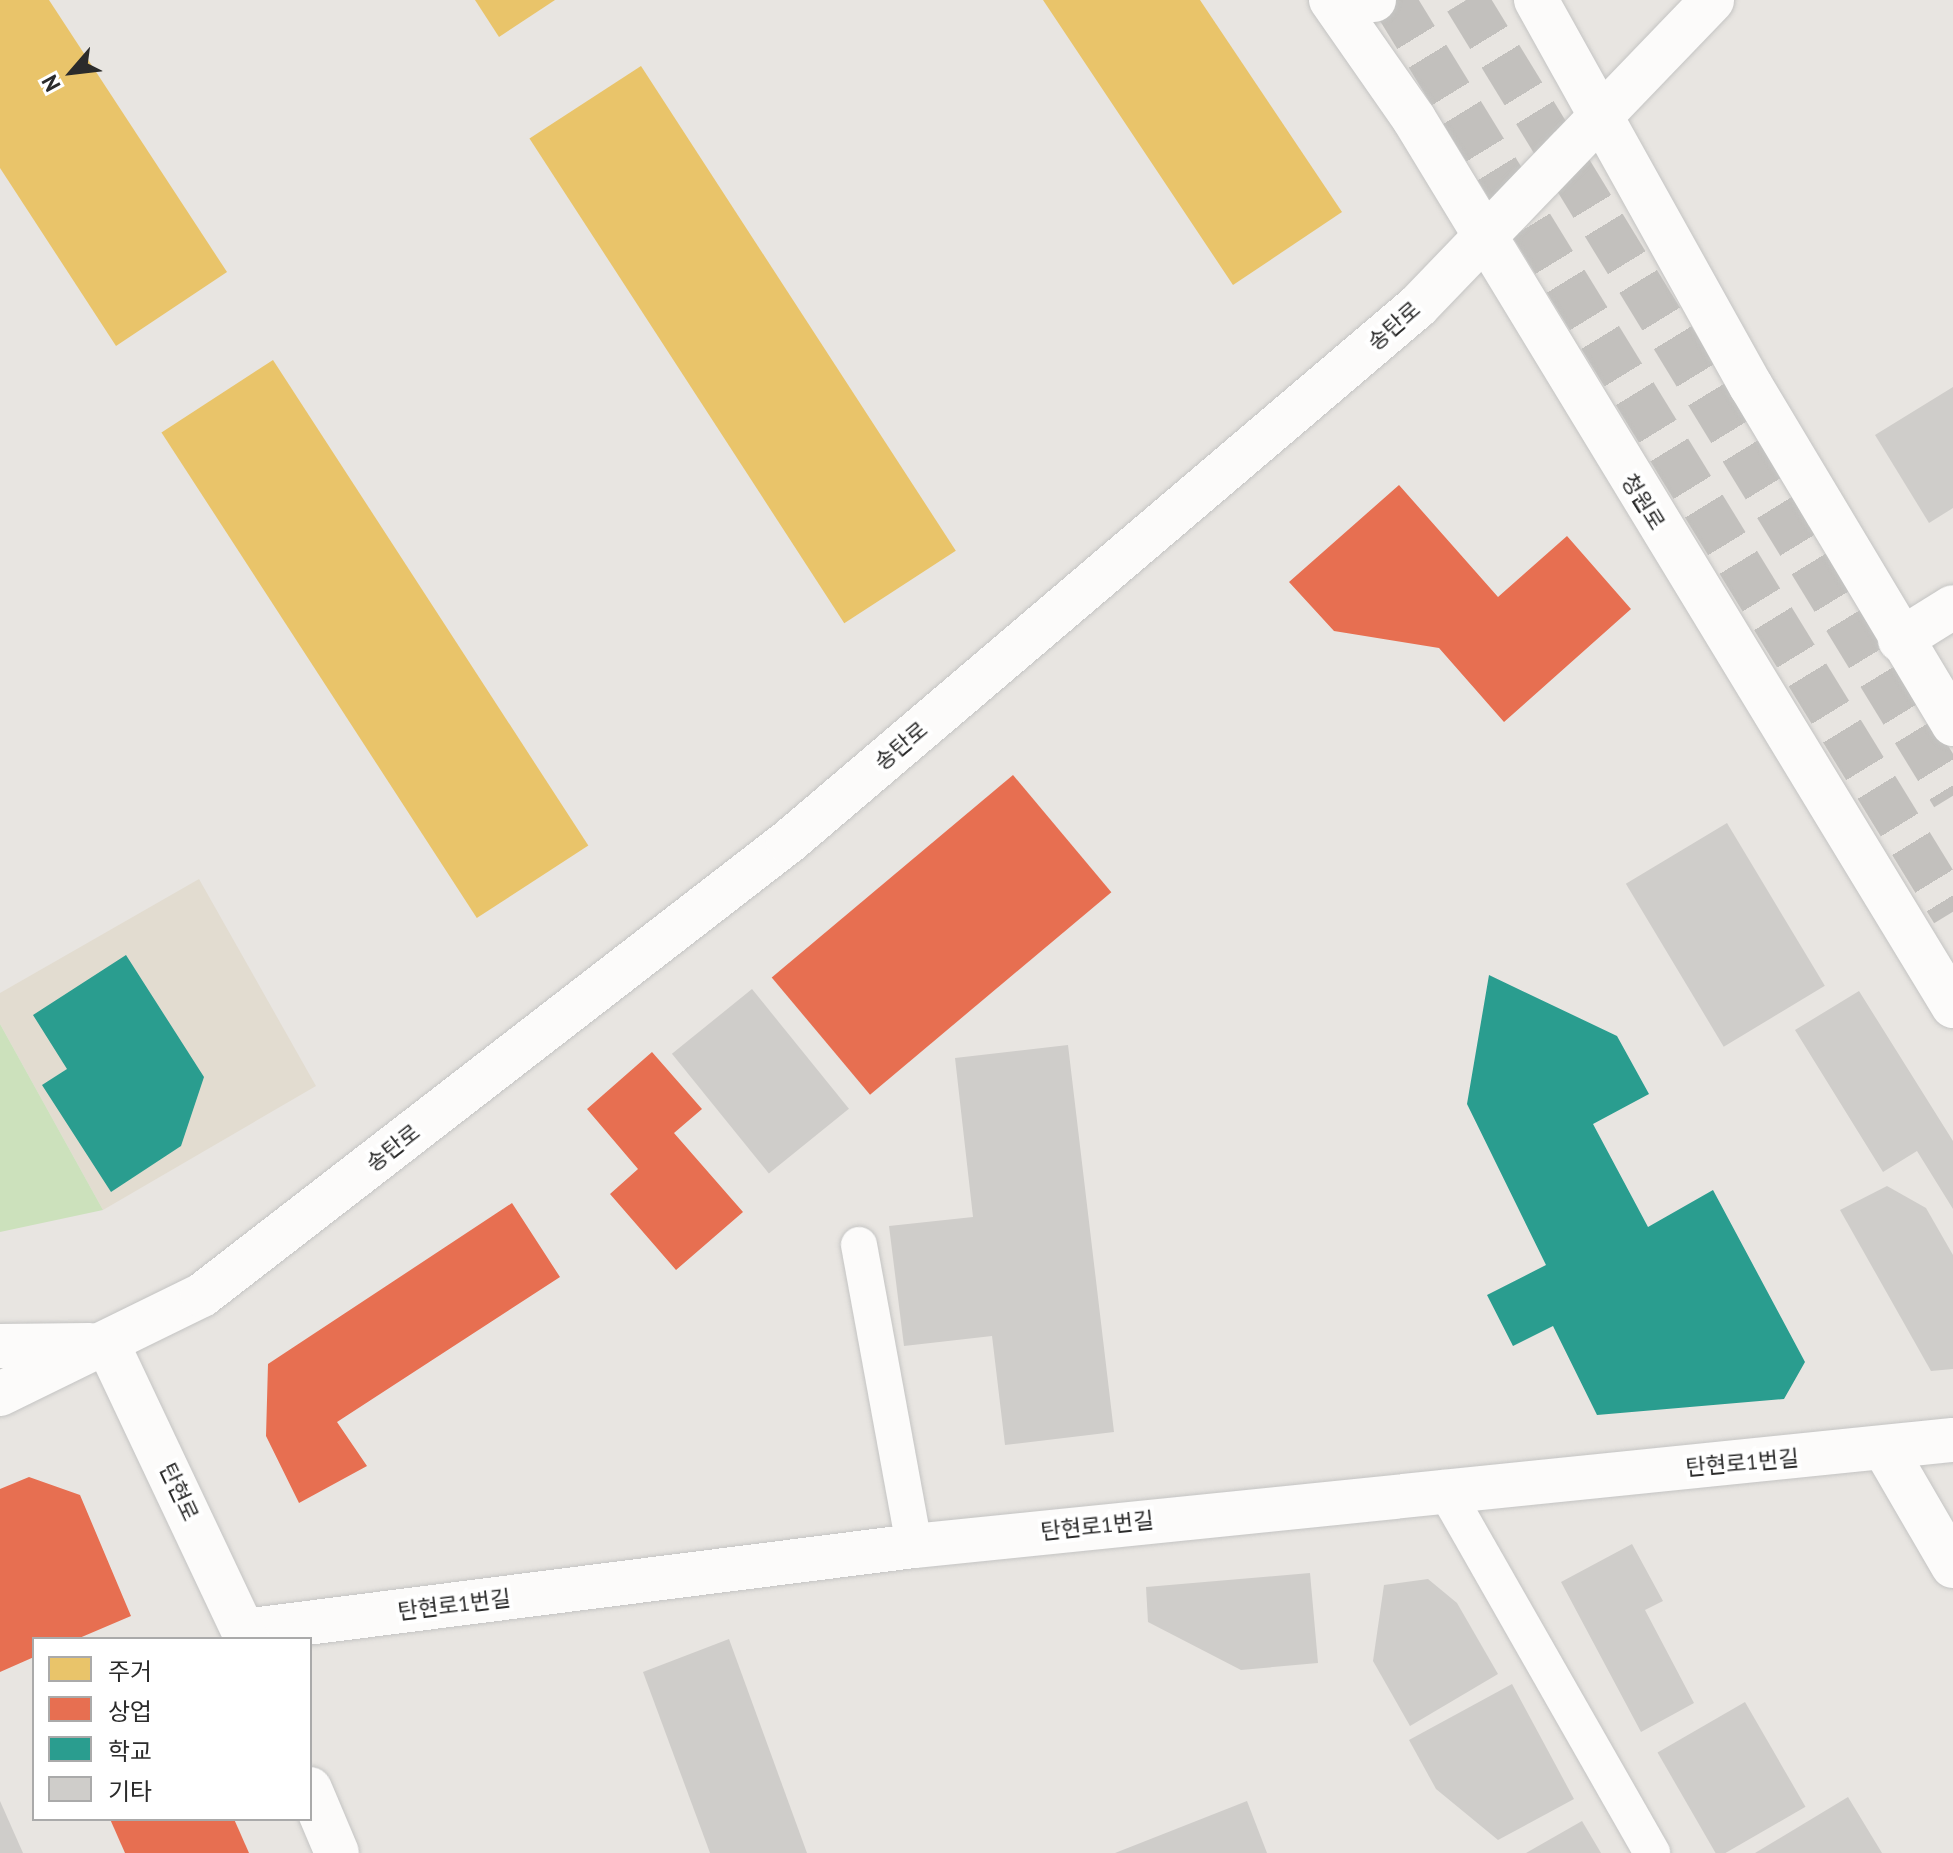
<!DOCTYPE html>
<meta charset="utf-8">
<style>
body{margin:0}
#map{position:relative;width:1953px;height:1853px;overflow:hidden;background:#e8e5e1;font-family:"PT Sans","Noto Sans KR",sans-serif}
div>[style]{position:absolute}
.education>*{inset:0;background:#e2dcd0}
.green>*{inset:0;background:#cce1bc}
.homes>*{inset:0;background:#e9c46a;transform-origin:0 0}
.shops>*{inset:0;background:#e76f51;transform-origin:0 0}
.schools>*{inset:0;background:#2a9d8f}
.building>*{inset:0;background:#cfcdca;transform-origin:0 0}
.secondary-tunnel>*{height:44px;margin-top:-22px;transform-origin:0;background:repeating-linear-gradient(90deg,#c2c0bd 0 44px,transparent 0 66px)}
.roads{filter:drop-shadow(0 0 2px #c4c4c3) drop-shadow(0 0 2px #c4c4c3)}
.service>*{height:36px;margin:-18px;padding:0 18px;transform-origin:18px;border-radius:18px;background:#fcfbfa}
.minor>*{height:44px;margin:-22px;padding:0 22px;transform-origin:22px;border-radius:22px;background:#fcfbfa}
.tertiary>*{height:44px;margin:-22px;padding:0 22px;transform-origin:22px;border-radius:22px;background:#fcfbfa}
.secondary>*{height:44px;margin:-22px;padding:0 22px;transform-origin:22px;border-radius:22px;background:#fcfbfa}
span{translate:-50% -50%;white-space:nowrap;text-align:center;line-height:1.15;-webkit-text-stroke:8px #fff;paint-order:stroke}
.street-label{font-size:22px;color:#2b2b2b}
.legend{position:absolute;left:32px;top:1637px;width:280px;height:184px;box-sizing:border-box;background:#fff;border:2px solid #aaa;margin:0;padding:10px 14px;list-style:none;font-size:24px;color:#2b2b2b}
.legend li{display:flex;align-items:center;gap:16px;height:40px}
.legend b{width:40px;border:2px solid #aaa}
.north{position:absolute;left:32px;top:32px;width:80px;height:80px;-webkit-text-stroke:6px #fff;paint-order:stroke;rotate:242deg;font-size:22px;font-weight:700;line-height:32px;text-align:center;color:#2b2b2b}
.north::after{content:'';display:block;margin:auto;width:28px;height:36px;background:#2b2b2b;clip-path:polygon(50% 0,100% 100%,50% 72%,0 100%)}
</style>
<div id="map">
<div class="education">
<i style="clip-path:polygon(199px 879px,316px 1086px,103px 1210px,0 1024px,0 993px)"></i>
</div>
<div class="green">
<i style="clip-path:polygon(0 1024px,103px 1210px,0 1232px)"></i>
</div>
<div class="homes">
<i style="clip-path:polygon(0 0,49px 0,227px 272px,116px 346px,0 168px)"></i>
<i style="clip-path:polygon(475px 0,555px 0,499px 37px)"></i>
<i style="clip-path:polygon(1043px 0,1200px 0,1342px 212px,1233px 285px)"></i>
<i style="left:641px;top:66px;width:578px;height:133px;rotate:57deg"></i>
<i style="left:273px;top:360px;width:579px;height:133px;rotate:57deg"></i>
</div>
<div class="shops">
<i style="clip-path:polygon(1399px 485px,1498px 597px,1567px 536px,1631px 609px,1504px 722px,1439px 648px,1334px 631px,1289px 582px)"></i>
<i style="left:1013px;top:775px;width:153px;height:315px;rotate:50deg"></i>
<i style="clip-path:polygon(652px 1052px,702px 1109px,674px 1133px,743px 1212px,676px 1270px,610px 1194px,638px 1169px,587px 1109px)"></i>
<i style="clip-path:polygon(512px 1203px,560px 1277px,337px 1422px,367px 1466px,299px 1503px,266px 1436px,268px 1364px)"></i>
<i style="clip-path:polygon(29px 1477px,80px 1495px,131px 1616px,77px 1639px,34px 1639px,34px 1657px,0 1672px,0 1489px)"></i>
<i style="clip-path:polygon(110px 1819px,234px 1819px,249px 1853px,125px 1853px)"></i>
</div>
<div class="schools">
<i style="clip-path:polygon(126px 955px,204px 1077px,181px 1146px,111px 1192px,42px 1085px,67px 1069px,33px 1015px)"></i>
<i style="clip-path:polygon(1489px 975px,1617px 1036px,1649px 1094px,1593px 1124px,1648px 1227px,1713px 1190px,1805px 1362px,1784px 1399px,1597px 1415px,1553px 1326px,1513px 1346px,1487px 1295px,1546px 1265px,1467px 1104px)"></i>
</div>
<div class="building">
<i style="clip-path:polygon(1953px 387px,1953px 508px,1929px 523px,1875px 435px)"></i>
<i style="left:1727px;top:823px;width:190px;height:118px;rotate:59deg"></i>
<i style="left:752px;top:989px;width:154px;height:103px;rotate:51deg"></i>
<i style="clip-path:polygon(1859px 991px,1953px 1141px,1953px 1209px,1917px 1151px,1883px 1172px,1795px 1030px)"></i>
<i style="clip-path:polygon(1068px 1045px,1114px 1432px,1005px 1445px,992px 1336px,904px 1346px,889px 1226px,973px 1217px,955px 1058px)"></i>
<i style="clip-path:polygon(1887px 1186px,1926px 1208px,1953px 1255px,1953px 1369px,1931px 1371px,1840px 1210px)"></i>
<i style="clip-path:polygon(1632px 1544px,1663px 1601px,1645px 1610px,1694px 1703px,1641px 1732px,1561px 1582px)"></i>
<i style="clip-path:polygon(1310px 1573px,1318px 1663px,1241px 1670px,1148px 1622px,1146px 1587px)"></i>
<i style="clip-path:polygon(1428px 1579px,1457px 1603px,1498px 1674px,1410px 1726px,1373px 1661px,1384px 1585px)"></i>
<i style="clip-path:polygon(729px 1639px,807px 1853px,710px 1853px,643px 1672px)"></i>
<i style="clip-path:polygon(1512px 1684px,1574px 1799px,1498px 1840px,1436px 1789px,1409px 1740px)"></i>
<i style="left:1745px;top:1702px;width:121px;height:101px;rotate:60deg"></i>
<i style="clip-path:polygon(1848px 1797px,1882px 1853px,1755px 1853px)"></i>
<i style="clip-path:polygon(0 1801px,23px 1853px,0 1853px)"></i>
<i style="clip-path:polygon(1247px 1801px,1267px 1853px,1115px 1853px)"></i>
<i style="clip-path:polygon(1582px 1821px,1601px 1853px,1526px 1853px)"></i>
</div>
<div class="secondary-tunnel">
<i style="left:1393px;top:0;width:1070px;rotate:58.45deg"></i>
<i style="left:1466px;top:0;width:933px;rotate:58.54deg"></i>
</div>
<div class="roads">
<div class="service">
<i style="left:859px;top:1245px;width:306px;rotate:79.6deg"></i>
<i style="left:1444px;top:1488px;width:420px;rotate:60.3deg"></i>
</div>
<div class="minor">
<i style="left:1900px;top:640px;width:62px;rotate:-31.9deg"></i>
<i style="left:244px;top:1631px;width:675px;rotate:-7.23deg"></i>
<i style="left:914px;top:1546px;width:1044px;rotate:-5.83deg"></i>
</div>
<div class="tertiary">
<i style="left:108px;top:1345px;width:325px;rotate:64.7deg"></i>
<i style="left:0;top:1346px;width:90px;rotate:-0.6deg"></i>
<i style="left:0;top:1394px;width:225px;rotate:-26.1deg"></i>
<i style="left:202px;top:1295px;width:741px;rotate:-37.71deg"></i>
<i style="left:788px;top:842px;width:827px;rotate:-40.39deg"></i>
<i style="left:1418px;top:306px;width:424px;rotate:-46.1deg"></i>
<i style="left:1886px;top:1451px;width:133px;rotate:59.8deg"></i>
<i style="left:310px;top:1789px;width:69px;rotate:67.1deg"></i>
</div>
<div class="secondary">
<i style="left:1331px;top:0;width:145px;rotate:55.1deg"></i>
<i style="left:1414px;top:119px;width:1038px;rotate:58.71deg"></i>
<i style="left:1369px;top:0;width:5px"></i>
<i style="left:1536px;top:0;width:442px;rotate:60.9deg"></i>
<i style="left:1751px;top:386px;width:394px;rotate:59.1deg"></i>
</div>
</div>
<div class="street-label">
<span style="left:1394px;top:326px;rotate:-41deg">송탄로</span>
<span style="left:1643px;top:502px;rotate:58deg">청원로</span>
<span style="left:901px;top:746px;rotate:-40deg">송탄로</span>
<span style="left:393px;top:1148px;rotate:-38deg">송탄로</span>
<span style="left:1742px;top:1463px;rotate:-5deg">탄현로1번길</span>
<span style="left:179px;top:1492px;rotate:65deg">탄현로</span>
<span style="left:1097px;top:1526px;rotate:-6deg">탄현로1번길</span>
<span style="left:454px;top:1605px;rotate:-7deg">탄현로1번길</span>
</div>
<ul class="legend">
<li><b style="height:22px;background:#e9c46a"></b>주거</li>
<li><b style="height:22px;background:#e76f51"></b>상업</li>
<li><b style="height:22px;background:#2a9d8f"></b>학교</li>
<li><b style="height:22px;background:#cfcdca"></b>기타</li>
</ul>
<div class="north">N</div>
</div>
